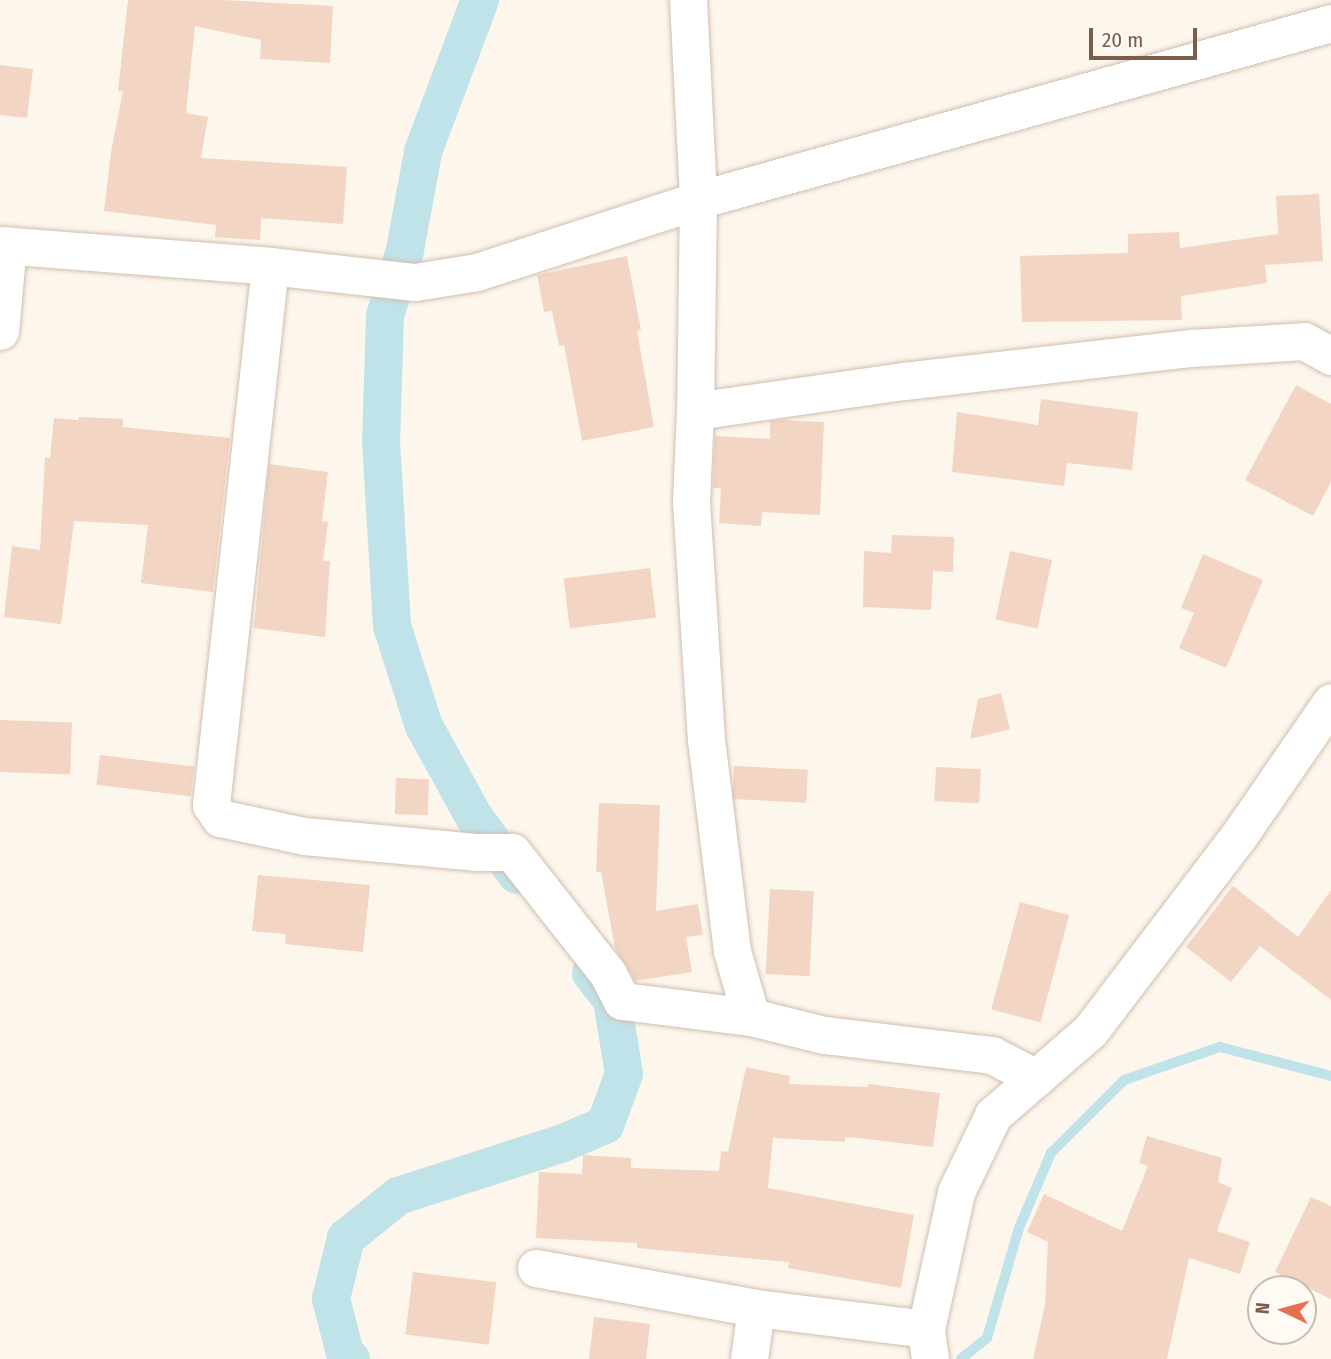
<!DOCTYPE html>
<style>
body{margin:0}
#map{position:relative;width:1331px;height:1359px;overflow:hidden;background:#fdf6ec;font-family:"Fira Sans Condensed",sans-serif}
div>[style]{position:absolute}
.stream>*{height:10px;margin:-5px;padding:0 5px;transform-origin:5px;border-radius:5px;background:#bfe3e8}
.canal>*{height:38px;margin:-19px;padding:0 19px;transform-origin:19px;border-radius:19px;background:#bfe3e8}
.building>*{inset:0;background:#f3d5c3;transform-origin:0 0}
.roads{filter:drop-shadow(0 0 2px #d1beb0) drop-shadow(0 0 2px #d1beb0)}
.minor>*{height:37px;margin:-18.5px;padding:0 18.5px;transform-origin:18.5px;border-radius:18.5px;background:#fff}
span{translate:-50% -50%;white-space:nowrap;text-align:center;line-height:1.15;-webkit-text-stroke:5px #fffaf3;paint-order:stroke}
.north{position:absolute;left:1247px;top:1275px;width:70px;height:70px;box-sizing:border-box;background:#fffaf3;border:2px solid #cabbb1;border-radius:50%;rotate:275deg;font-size:19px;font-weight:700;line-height:28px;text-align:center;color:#7a5c4d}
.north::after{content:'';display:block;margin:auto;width:24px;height:32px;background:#e76f51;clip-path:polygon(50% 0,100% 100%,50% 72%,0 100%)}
.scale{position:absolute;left:1089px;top:28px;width:108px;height:32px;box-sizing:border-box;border:4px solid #7a5c4d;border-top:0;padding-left:9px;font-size:21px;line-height:24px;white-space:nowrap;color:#7a5c4d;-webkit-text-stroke:5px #fffaf3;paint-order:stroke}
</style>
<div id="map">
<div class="stream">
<i style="left:961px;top:1359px;width:33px;rotate:-39deg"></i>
<i style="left:987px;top:1338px;width:115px;rotate:-73.8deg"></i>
<i style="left:1019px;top:1228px;width:82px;rotate:-66.9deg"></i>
<i style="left:1051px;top:1153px;width:103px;rotate:-45deg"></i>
<i style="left:1124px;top:1080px;width:102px;rotate:-19deg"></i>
<i style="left:1220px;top:1047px;width:115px;rotate:14.6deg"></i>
</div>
<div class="canal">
<i style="left:480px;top:0;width:162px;rotate:110.6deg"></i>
<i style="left:423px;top:152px;width:100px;rotate:100.4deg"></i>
<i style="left:405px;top:250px;width:69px;rotate:106.9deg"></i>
<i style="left:385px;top:316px;width:125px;rotate:91.8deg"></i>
<i style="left:381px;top:441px;width:185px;rotate:86.6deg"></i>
<i style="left:392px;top:626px;width:105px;rotate:72.3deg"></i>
<i style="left:424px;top:726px;width:104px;rotate:61.2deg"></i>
<i style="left:474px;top:817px;width:72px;rotate:53.4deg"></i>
<i style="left:351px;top:1359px;width:8px;rotate:-135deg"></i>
<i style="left:345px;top:1353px;width:56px;rotate:-104.5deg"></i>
<i style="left:331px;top:1299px;width:63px;rotate:-76.2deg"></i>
<i style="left:346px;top:1238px;width:67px;rotate:-38.9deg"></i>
<i style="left:398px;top:1196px;width:173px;rotate:-17.8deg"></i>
<i style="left:563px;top:1143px;width:46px;rotate:-23.2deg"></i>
<i style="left:605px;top:1125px;width:54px;rotate:-69.6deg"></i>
<i style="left:624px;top:1074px;width:75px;rotate:-99.2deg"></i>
<i style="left:612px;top:1000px;width:34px;rotate:-128deg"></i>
</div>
<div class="building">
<i style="clip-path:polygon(128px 0,223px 0,333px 6px,330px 63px,260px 59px,261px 40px,195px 26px,186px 113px,208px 117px,201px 158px,347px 167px,343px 224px,261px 218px,260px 240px,215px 237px,216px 225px,104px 211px,111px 152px,123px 91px,118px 91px)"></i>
<i style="clip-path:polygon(0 65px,33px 69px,27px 118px,0 115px)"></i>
<i style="clip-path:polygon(1319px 194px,1323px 261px,1265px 265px,1267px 283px,1181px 296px,1182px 320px,1022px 322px,1020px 256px,1128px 253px,1128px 234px,1179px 232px,1180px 248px,1278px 234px,1276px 196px)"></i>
<i style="clip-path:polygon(627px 256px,641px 330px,637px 331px,654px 427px,582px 441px,564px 345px,559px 346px,552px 311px,544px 312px,537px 275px)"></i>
<i style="clip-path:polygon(1296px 385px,1331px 404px,1331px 482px,1313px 516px,1245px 480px)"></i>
<i style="clip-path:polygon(1041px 399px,1138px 412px,1132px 470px,1067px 463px,1064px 486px,952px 472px,957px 412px,1038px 425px)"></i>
<i style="clip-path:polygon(79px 417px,123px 419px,123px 427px,230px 438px,213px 592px,141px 583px,148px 525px,74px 521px,61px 624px,4px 617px,12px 546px,40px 550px,45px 458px,50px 458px,54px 418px,78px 420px)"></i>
<i style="clip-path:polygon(782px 420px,824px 422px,820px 515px,762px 512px,761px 526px,719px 523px,721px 488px,713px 488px,715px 436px,770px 439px,770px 421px)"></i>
<i style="clip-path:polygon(269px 464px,328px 472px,322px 521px,328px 522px,323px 561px,330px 561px,325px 637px,254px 628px)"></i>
<i style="clip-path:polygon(892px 535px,954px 537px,953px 572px,933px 571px,931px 610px,863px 607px,864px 551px,891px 553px)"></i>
<i style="left:1010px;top:551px;width:43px;height:70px;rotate:12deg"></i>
<i style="clip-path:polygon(1203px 554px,1263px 580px,1226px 668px,1179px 648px,1194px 613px,1181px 608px)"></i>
<i style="left:650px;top:568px;width:50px;height:87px;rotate:83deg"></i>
<i style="clip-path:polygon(1001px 693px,1010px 729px,970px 739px,978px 699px)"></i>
<i style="left:0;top:720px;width:72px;height:52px;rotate:2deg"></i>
<i style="left:100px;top:755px;width:95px;height:30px;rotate:7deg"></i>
<i style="left:734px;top:766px;width:74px;height:33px;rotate:3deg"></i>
<i style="left:936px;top:767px;width:45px;height:34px;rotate:3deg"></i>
<i style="left:396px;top:778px;width:33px;height:36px;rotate:2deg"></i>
<i style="clip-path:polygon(599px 803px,660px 805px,656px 911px,698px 904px,703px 935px,686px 937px,692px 972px,635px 981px,615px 948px,601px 872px,596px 872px)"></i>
<i style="clip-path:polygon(258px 875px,370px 885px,363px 952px,285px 944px,286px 934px,252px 931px)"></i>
<i style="clip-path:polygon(1233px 886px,1298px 937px,1331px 890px,1331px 1000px,1260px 946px,1231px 982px,1186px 947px)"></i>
<i style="left:770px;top:889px;width:44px;height:85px;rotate:3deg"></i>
<i style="left:1020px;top:902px;width:51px;height:111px;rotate:15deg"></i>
<i style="clip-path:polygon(746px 1067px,790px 1076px,789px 1084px,868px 1087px,868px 1084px,940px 1093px,933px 1147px,858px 1138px,845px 1137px,845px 1142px,773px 1138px,768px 1188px,914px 1215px,901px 1288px,788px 1268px,789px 1262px,637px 1248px,637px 1243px,536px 1238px,539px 1172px,582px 1174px,583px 1155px,631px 1158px,631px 1168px,719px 1171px,721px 1151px,728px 1152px)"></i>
<i style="clip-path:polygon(1147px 1136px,1222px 1158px,1218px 1182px,1232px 1188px,1217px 1231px,1250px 1242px,1240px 1274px,1189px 1258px,1167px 1359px,1033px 1359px,1045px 1305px,1048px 1242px,1027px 1232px,1044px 1194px,1122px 1231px,1148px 1166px,1139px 1163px)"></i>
<i style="clip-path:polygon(1311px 1197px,1331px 1206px,1331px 1299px,1275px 1272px)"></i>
<i style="left:413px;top:1272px;width:84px;height:63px;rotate:7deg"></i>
<i style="clip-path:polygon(594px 1317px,650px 1324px,646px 1359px,589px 1359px)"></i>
</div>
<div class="roads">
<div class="minor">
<i style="left:688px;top:0;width:200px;rotate:87.1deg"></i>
<i style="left:698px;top:200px;width:211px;rotate:90.8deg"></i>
<i style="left:0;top:245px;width:271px;rotate:4.4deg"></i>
<i style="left:270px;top:266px;width:542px;rotate:96.25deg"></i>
<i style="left:211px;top:805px;width:16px;rotate:55deg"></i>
<i style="left:220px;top:818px;width:86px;rotate:12.1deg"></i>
<i style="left:304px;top:836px;width:172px;rotate:5.3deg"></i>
<i style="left:475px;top:852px;width:37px"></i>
<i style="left:512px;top:852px;width:155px;rotate:51.8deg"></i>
<i style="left:608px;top:974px;width:30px;rotate:63deg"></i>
<i style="left:622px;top:1001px;width:130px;rotate:7.1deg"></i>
<i style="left:270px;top:266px;width:146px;rotate:6.3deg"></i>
<i style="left:415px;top:282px;width:63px;rotate:-9.2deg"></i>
<i style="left:477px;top:272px;width:232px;rotate:-18deg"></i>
<i style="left:698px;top:200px;width:657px;rotate:-15.62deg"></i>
<i style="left:0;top:331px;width:86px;rotate:-84.7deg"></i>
<i style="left:1036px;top:1078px;width:50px;rotate:-152.4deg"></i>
<i style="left:992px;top:1055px;width:169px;rotate:-173.2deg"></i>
<i style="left:824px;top:1035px;width:75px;rotate:-166.1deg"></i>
<i style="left:751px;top:1017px;width:69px;rotate:-106.1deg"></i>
<i style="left:732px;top:951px;width:213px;rotate:-97deg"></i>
<i style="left:706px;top:740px;width:238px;rotate:-93.6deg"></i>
<i style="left:691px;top:502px;width:91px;rotate:-87.5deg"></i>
<i style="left:695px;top:411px;width:211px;rotate:-8.2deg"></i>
<i style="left:904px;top:381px;width:289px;rotate:-6.6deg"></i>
<i style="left:1191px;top:348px;width:113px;rotate:-3.5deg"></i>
<i style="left:1304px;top:341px;width:31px;rotate:29deg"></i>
<i style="left:536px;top:1268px;width:224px;rotate:10.3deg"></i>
<i style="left:756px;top:1308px;width:171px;rotate:7deg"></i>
<i style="left:749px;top:1359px;width:51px;rotate:-82.2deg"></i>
<i style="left:930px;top:1359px;width:30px;rotate:-98deg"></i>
<i style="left:926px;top:1329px;width:140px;rotate:-77.6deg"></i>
<i style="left:956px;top:1192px;width:85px;rotate:-64.3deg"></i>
<i style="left:993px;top:1115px;width:128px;rotate:-40.9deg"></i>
<i style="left:1090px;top:1031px;width:248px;rotate:-52.7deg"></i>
<i style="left:1240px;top:834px;width:160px;rotate:-55.4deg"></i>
</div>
</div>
<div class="north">N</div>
<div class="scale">20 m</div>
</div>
